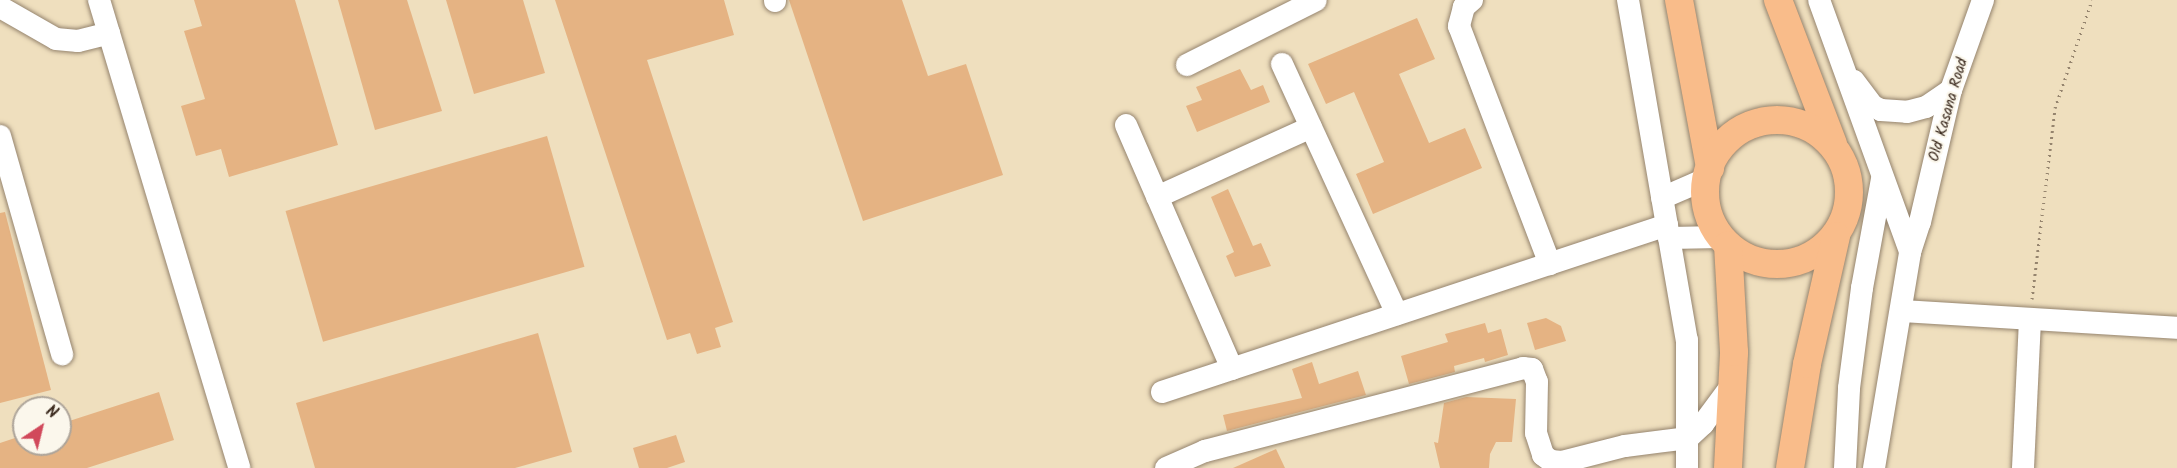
<!DOCTYPE html>
<style>
body{margin:0}
#map{position:relative;width:2177px;height:468px;overflow:hidden;background:#efdfbe;font-family:Kalam,sans-serif}
div>[style]{position:absolute}
.building>*{inset:0;background:#e5b383;transform-origin:0 0}
.path>*{height:3px;margin-top:-1.5px;transform-origin:0;background:repeating-linear-gradient(90deg,#95846e 0 1.5px,transparent 0 6px)}
.roads{filter:drop-shadow(0 0 2px #95846e) drop-shadow(0 0 2px #95846e)}
.minor>*{height:22px;margin:-11px;padding:0 11px;transform-origin:11px;border-radius:11px;background:#fff}
.major>*{height:28px;margin:-14px;padding:0 14px;transform-origin:14px;border-radius:14px;background:#f9bc8a}
.major>.ring{margin:-14px;padding:0;box-sizing:content-box;background:none;border:28px solid #f9bc8a;border-radius:50%}
span{translate:-50% -50%;white-space:nowrap;text-align:center;line-height:1.15;-webkit-text-stroke:4.5px #fbf7ec;paint-order:stroke}
.street-label{font-size:15px;color:#3b2a1e}
.north{position:absolute;left:12px;top:396px;width:60px;height:60px;box-sizing:border-box;background:#fbf7ec;border:2px solid #aea59a;border-radius:50%;rotate:35deg;font-size:16px;font-weight:700;line-height:24px;text-align:center;color:#3b2a1e}
.north::after{content:'';display:block;margin:auto;width:21px;height:27px;background:#d1495b;clip-path:polygon(50% 0,100% 100%,50% 72%,0 100%)}
</style>
<div id="map">
<div class="building">
<i style="clip-path:polygon(194px 0,295px 0,338px 145px,229px 177px,221px 149px,196px 156px,181px 106px,205px 99px,184px 31px,202px 26px)"></i>
<i style="clip-path:polygon(338px 0,407px 0,442px 111px,375px 130px)"></i>
<i style="clip-path:polygon(446px 0,523px 0,545px 73px,474px 94px)"></i>
<i style="clip-path:polygon(555px 0,724px 0,734px 35px,647px 60px,733px 322px,715px 328px,721px 347px,697px 354px,690px 333px,667px 340px)"></i>
<i style="clip-path:polygon(789px 0,902px 0,928px 76px,966px 64px,1003px 175px,863px 221px)"></i>
<i style="clip-path:polygon(1417px 18px,1435px 59px,1399px 74px,1429px 143px,1465px 128px,1482px 168px,1373px 214px,1356px 174px,1384px 162px,1354px 92px,1326px 104px,1308px 64px)"></i>
<i style="clip-path:polygon(1240px 69px,1251px 90px,1263px 85px,1270px 102px,1197px 132px,1186px 106px,1202px 100px,1196px 87px)"></i>
<i style="left:547px;top:136px;width:136px;height:272px;rotate:74deg"></i>
<i style="clip-path:polygon(1228px 189px,1253px 246px,1261px 243px,1271px 266px,1235px 277px,1226px 256px,1234px 252px,1211px 197px)"></i>
<i style="clip-path:polygon(5px 212px,51px 390px,0 403px,0 213px)"></i>
<i style="clip-path:polygon(1546px 318px,1561px 326px,1566px 341px,1535px 350px,1527px 323px)"></i>
<i style="clip-path:polygon(1485px 323px,1488px 333px,1501px 329px,1508px 355px,1485px 362px,1484px 358px,1454px 366px,1455px 372px,1409px 384px,1401px 356px,1448px 342px,1445px 334px)"></i>
<i style="clip-path:polygon(538px 333px,572px 452px,515px 468px,315px 468px,296px 403px)"></i>
<i style="clip-path:polygon(1312px 362px,1319px 384px,1358px 371px,1366px 395px,1227px 431px,1223px 415px,1302px 398px,1292px 369px)"></i>
<i style="clip-path:polygon(159px 392px,174px 440px,87px 468px,0 468px,0 443px,24px 435px,24px 444px,60px 444px,60px 424px)"></i>
<i style="clip-path:polygon(1466px 397px,1516px 399px,1512px 442px,1496px 442px,1490px 454px,1489px 468px,1440px 468px,1434px 442px,1438px 443px,1444px 403px)"></i>
<i style="clip-path:polygon(676px 435px,685px 462px,667px 468px,639px 468px,633px 448px)"></i>
<i style="clip-path:polygon(1276px 449px,1285px 468px,1233px 468px)"></i>
</div>
<div class="path">
<i style="left:2032px;top:299px;width:192px;rotate:-83.1deg"></i>
<i style="left:2055px;top:108px;width:114px;rotate:-71.1deg"></i>
</div>
<div class="roads">
<div class="minor">
<i style="left:99px;top:0;width:488px;rotate:73.3deg"></i>
<i style="left:775px;top:0;width:1px;rotate:90deg"></i>
<i style="left:1472px;top:0;width:11px;rotate:139deg"></i>
<i style="left:1464px;top:7px;width:20px;rotate:105deg"></i>
<i style="left:1459px;top:26px;width:255px;rotate:69.1deg"></i>
<i style="left:1628px;top:0;width:345px;rotate:80.2deg"></i>
<i style="left:1687px;top:340px;width:128px;rotate:90deg"></i>
<i style="left:1819px;top:0;width:268px;rotate:70.1deg"></i>
<i style="left:0;top:7px;width:64px;rotate:29.7deg"></i>
<i style="left:56px;top:39px;width:22px;rotate:5deg"></i>
<i style="left:78px;top:41px;width:32px;rotate:-14deg"></i>
<i style="left:1282px;top:64px;width:275px;rotate:65.3deg"></i>
<i style="left:1187px;top:65px;width:144px;rotate:-26.7deg"></i>
<i style="left:1854px;top:81px;width:31px;rotate:53deg"></i>
<i style="left:1873px;top:106px;width:9px;rotate:27deg"></i>
<i style="left:1881px;top:110px;width:26px;rotate:4deg"></i>
<i style="left:1907px;top:112px;width:20px;rotate:-15deg"></i>
<i style="left:1926px;top:107px;width:30px;rotate:-34deg"></i>
<i style="left:1126px;top:125px;width:266px;rotate:66.5deg"></i>
<i style="left:0;top:136px;width:227px;rotate:74.1deg"></i>
<i style="left:1157px;top:197px;width:169px;rotate:-24.4deg"></i>
<i style="left:1662px;top:198px;width:48px;rotate:-23.4deg"></i>
<i style="left:1669px;top:238px;width:53px;rotate:-1.1deg"></i>
<i style="left:1901px;top:311px;width:277px;rotate:3.5deg"></i>
<i style="left:1162px;top:392px;width:532px;rotate:-18.3deg"></i>
<i style="left:1166px;top:468px;width:43px;rotate:-23.6deg"></i>
<i style="left:1205px;top:451px;width:329px;rotate:-14.6deg"></i>
<i style="left:1523px;top:368px;width:9px;rotate:6deg"></i>
<i style="left:1532px;top:369px;width:14px;rotate:69deg"></i>
<i style="left:1537px;top:382px;width:51px;rotate:91.1deg"></i>
<i style="left:1536px;top:433px;width:23px;rotate:72deg"></i>
<i style="left:1543px;top:455px;width:10px;rotate:37deg"></i>
<i style="left:1551px;top:461px;width:11px;rotate:5deg"></i>
<i style="left:1562px;top:462px;width:65px;rotate:-14.3deg"></i>
<i style="left:1625px;top:446px;width:64px;rotate:-7.2deg"></i>
<i style="left:1688px;top:438px;width:21px;rotate:-43deg"></i>
<i style="left:1703px;top:424px;width:49px;rotate:-53.4deg"></i>
<i style="left:1845px;top:468px;width:80px;rotate:-87.1deg"></i>
<i style="left:1849px;top:388px;width:101px;rotate:-82.6deg"></i>
<i style="left:1862px;top:288px;width:111px;rotate:-79.6deg"></i>
<i style="left:1874px;top:468px;width:219px;rotate:-80.5deg"></i>
<i style="left:1910px;top:252px;width:32px;rotate:-72deg"></i>
<i style="left:1920px;top:222px;width:136px;rotate:-76.8deg"></i>
<i style="left:1951px;top:90px;width:96px;rotate:-70.4deg"></i>
<i style="left:2023px;top:468px;width:149px;rotate:-87.3deg"></i>
</div>
<div class="major">
<i style="left:1679px;top:0;width:171px;rotate:79.5deg"></i>
<i style="left:1778px;top:0;width:154px;rotate:69.1deg"></i>
<i class="ring" style="left:1705px;top:120px;width:116px;height:116px"></i>
<i style="left:1728px;top:468px;width:116px;rotate:-87deg"></i>
<i style="left:1734px;top:352px;width:107px;rotate:-93.2deg"></i>
<i style="left:1790px;top:468px;width:105px;rotate:-80.7deg"></i>
<i style="left:1807px;top:364px;width:131px;rotate:-77.2deg"></i>
</div>
</div>
<div class="street-label">
<span style="left:1949px;top:110px;rotate:-74deg">Old Kasana Road</span>
</div>
<div class="north">N</div>
</div>
